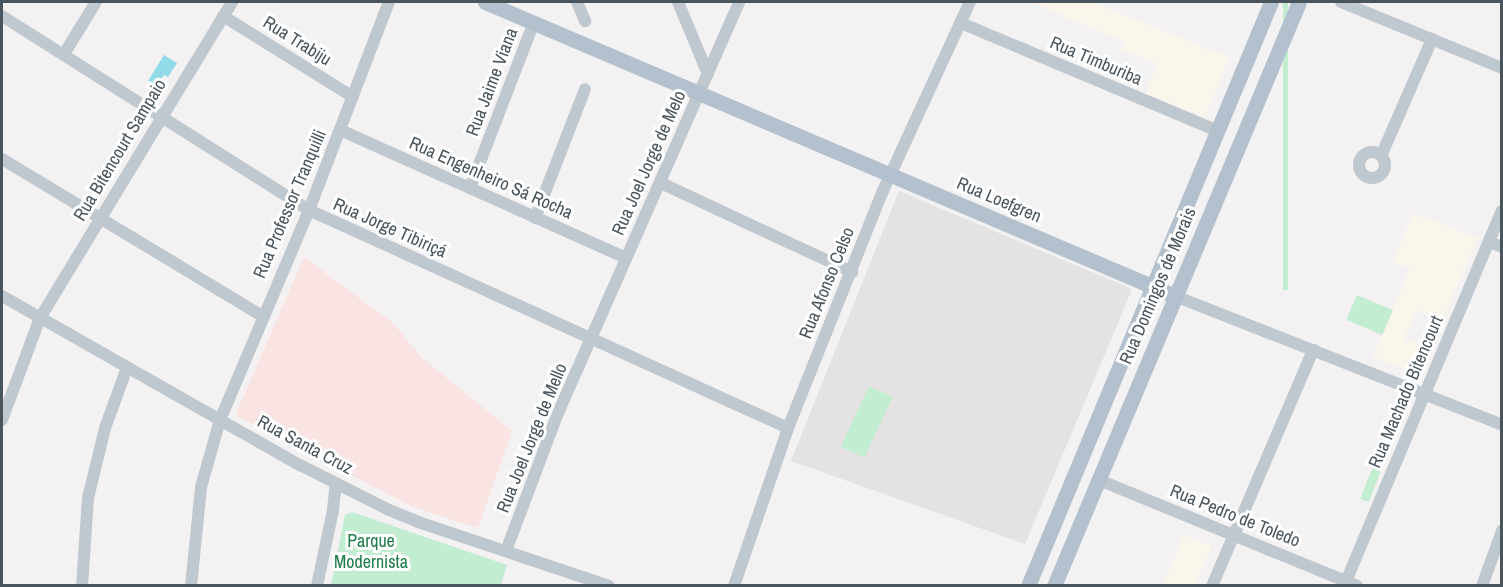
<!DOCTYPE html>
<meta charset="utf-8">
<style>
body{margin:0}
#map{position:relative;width:1503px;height:587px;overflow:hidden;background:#f3f1f1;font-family:"Archivo Narrow",sans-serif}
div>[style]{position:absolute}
.commercial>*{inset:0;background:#fbf6ec}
.education>*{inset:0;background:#e4e2e2}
.medical>*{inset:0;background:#fae4e3}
.green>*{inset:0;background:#c2edd1;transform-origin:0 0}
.water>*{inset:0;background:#92dae8}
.minor>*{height:12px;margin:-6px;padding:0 6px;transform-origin:6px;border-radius:6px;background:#bfc8ce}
.minor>.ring{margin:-6px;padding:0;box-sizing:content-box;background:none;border:12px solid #bfc8ce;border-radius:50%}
.major>*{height:15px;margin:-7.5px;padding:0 7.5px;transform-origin:7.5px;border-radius:7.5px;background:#b2c1cd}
span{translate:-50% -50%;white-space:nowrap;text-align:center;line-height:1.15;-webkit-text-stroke:6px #fff;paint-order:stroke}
.street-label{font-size:18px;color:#49555d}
.park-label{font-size:18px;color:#1d7c48}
.frame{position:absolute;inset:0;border:3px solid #49555d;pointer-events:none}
</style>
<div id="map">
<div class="commercial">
<i style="clip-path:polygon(1031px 2px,1093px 2px,1229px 58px,1205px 117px,1145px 94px,1157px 64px,1122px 49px,1125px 42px)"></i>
<i style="clip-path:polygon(1413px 213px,1477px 238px,1442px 321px,1416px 310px,1404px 339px,1430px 350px,1422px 370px,1415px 373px,1373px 357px,1410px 268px,1393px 261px)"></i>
<i style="clip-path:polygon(1184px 535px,1209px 545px,1211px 549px,1195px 585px,1163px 585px)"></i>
</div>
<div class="education">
<i style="clip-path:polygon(899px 191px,1130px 288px,1131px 292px,1025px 544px,791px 461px)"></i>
</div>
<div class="medical">
<i style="clip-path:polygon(304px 257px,394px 324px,421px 357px,512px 431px,479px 525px,474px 527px,411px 506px,237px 416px,237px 411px)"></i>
</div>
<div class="green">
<i style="left:1283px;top:2px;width:5px;height:288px"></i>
<i style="left:1357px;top:295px;width:39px;height:27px;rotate:23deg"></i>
<i style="left:869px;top:386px;width:26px;height:67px;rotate:25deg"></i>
<i style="left:1383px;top:440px;width:9px;height:63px;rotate:21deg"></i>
<i style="clip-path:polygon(352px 512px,507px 565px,501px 585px,331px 585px,345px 515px)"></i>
</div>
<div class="water">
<i style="clip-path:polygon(164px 55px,177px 63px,168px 77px,164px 75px,157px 86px,148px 81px)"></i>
</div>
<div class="minor">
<i style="left:577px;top:2px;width:21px;rotate:67deg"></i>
<i style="left:678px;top:2px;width:78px;rotate:67.4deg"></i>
<i style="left:1341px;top:2px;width:174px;rotate:22.3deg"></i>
<i style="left:2px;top:16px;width:363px;rotate:32.3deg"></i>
<i style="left:309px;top:210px;width:526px;rotate:24.47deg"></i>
<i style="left:223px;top:16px;width:153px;rotate:31.9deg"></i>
<i style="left:961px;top:23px;width:279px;rotate:22.8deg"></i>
<i style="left:64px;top:54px;width:61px;rotate:-58.4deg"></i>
<i style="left:340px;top:130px;width:313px;rotate:24.1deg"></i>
<i class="ring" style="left:1359px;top:152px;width:14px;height:14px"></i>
<i style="left:1381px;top:156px;width:128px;rotate:-66.4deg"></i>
<i style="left:2px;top:159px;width:304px;rotate:31.1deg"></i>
<i style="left:661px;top:183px;width:211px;rotate:25deg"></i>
<i style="left:470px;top:188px;width:178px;rotate:-68.9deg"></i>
<i style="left:535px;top:218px;width:138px;rotate:-68.8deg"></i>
<i style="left:1489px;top:242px;width:14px;rotate:21deg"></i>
<i style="left:2px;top:296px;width:343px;rotate:29.6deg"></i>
<i style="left:300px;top:465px;width:100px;rotate:26.8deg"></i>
<i style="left:389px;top:510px;width:31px;rotate:22deg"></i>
<i style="left:418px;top:522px;width:201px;rotate:18.5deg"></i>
<i style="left:1175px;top:296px;width:352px;rotate:21.5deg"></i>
<i style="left:2px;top:420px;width:109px;rotate:-69.6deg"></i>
<i style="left:40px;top:318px;width:370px;rotate:-58.7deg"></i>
<i style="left:1099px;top:480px;width:279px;rotate:22.3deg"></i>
<i style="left:506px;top:551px;width:147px;rotate:-69.4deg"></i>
<i style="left:558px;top:413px;width:449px;rotate:-66.2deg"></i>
<i style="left:82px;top:586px;width:88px;rotate:-86.1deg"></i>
<i style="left:88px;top:498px;width:72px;rotate:-76.3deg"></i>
<i style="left:105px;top:428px;width:64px;rotate:-69.9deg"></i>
<i style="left:191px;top:586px;width:100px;rotate:-84.2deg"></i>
<i style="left:201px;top:487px;width:70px;rotate:-74.2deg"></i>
<i style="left:220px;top:420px;width:228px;rotate:-67deg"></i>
<i style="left:309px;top:210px;width:223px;rotate:-69deg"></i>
<i style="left:317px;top:586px;width:78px;rotate:-78.1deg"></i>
<i style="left:333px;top:510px;width:27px;rotate:-84deg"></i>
<i style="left:734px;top:586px;width:167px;rotate:-71.1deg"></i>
<i style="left:788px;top:428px;width:253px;rotate:-68.2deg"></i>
<i style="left:882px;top:193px;width:210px;rotate:-65.3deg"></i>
<i style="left:1212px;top:586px;width:257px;rotate:-66.8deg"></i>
<i style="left:1344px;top:586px;width:407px;rotate:-67.2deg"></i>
<i style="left:1482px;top:586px;width:59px;rotate:-70deg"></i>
</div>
<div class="major">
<i style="left:485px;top:2px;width:750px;rotate:23.08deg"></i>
<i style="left:1028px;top:586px;width:633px;rotate:-67.41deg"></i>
<i style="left:1054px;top:586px;width:633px;rotate:-67.24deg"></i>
</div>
<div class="street-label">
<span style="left:297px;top:41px;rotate:32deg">Rua Trabiju</span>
<span style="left:1096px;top:61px;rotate:23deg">Rua Timburiba</span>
<span style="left:492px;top:82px;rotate:-69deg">Rua Jaime Viana</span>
<span style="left:120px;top:150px;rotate:-59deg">Rua Bitencourt Sampaio</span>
<span style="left:649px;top:163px;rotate:-66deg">Rua Joel Jorge de Melo</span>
<span style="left:491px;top:178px;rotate:24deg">Rua Engenheiro Sá Rocha</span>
<span style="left:999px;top:200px;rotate:23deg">Rua Loefgren</span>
<span style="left:290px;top:204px;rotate:-67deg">Rua Professor Tranquilli</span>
<span style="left:390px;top:228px;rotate:24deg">Rua Jorge Tibiriçá</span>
<span style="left:827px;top:283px;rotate:-68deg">Rua Afonso Celso</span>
<span style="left:1158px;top:286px;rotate:-67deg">Rua Domingos de Morais</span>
<span style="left:1406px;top:392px;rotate:-67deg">Rua Machado Bitencourt</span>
<span style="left:532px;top:438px;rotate:-68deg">Rua Joel Jorge de Mello</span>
<span style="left:305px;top:445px;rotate:28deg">Rua Santa Cruz</span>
<span style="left:1235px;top:516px;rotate:22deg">Rua Pedro de Toledo</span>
</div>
<div class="park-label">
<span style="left:371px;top:552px">Parque<br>Modernista</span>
</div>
<div class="frame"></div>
</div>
